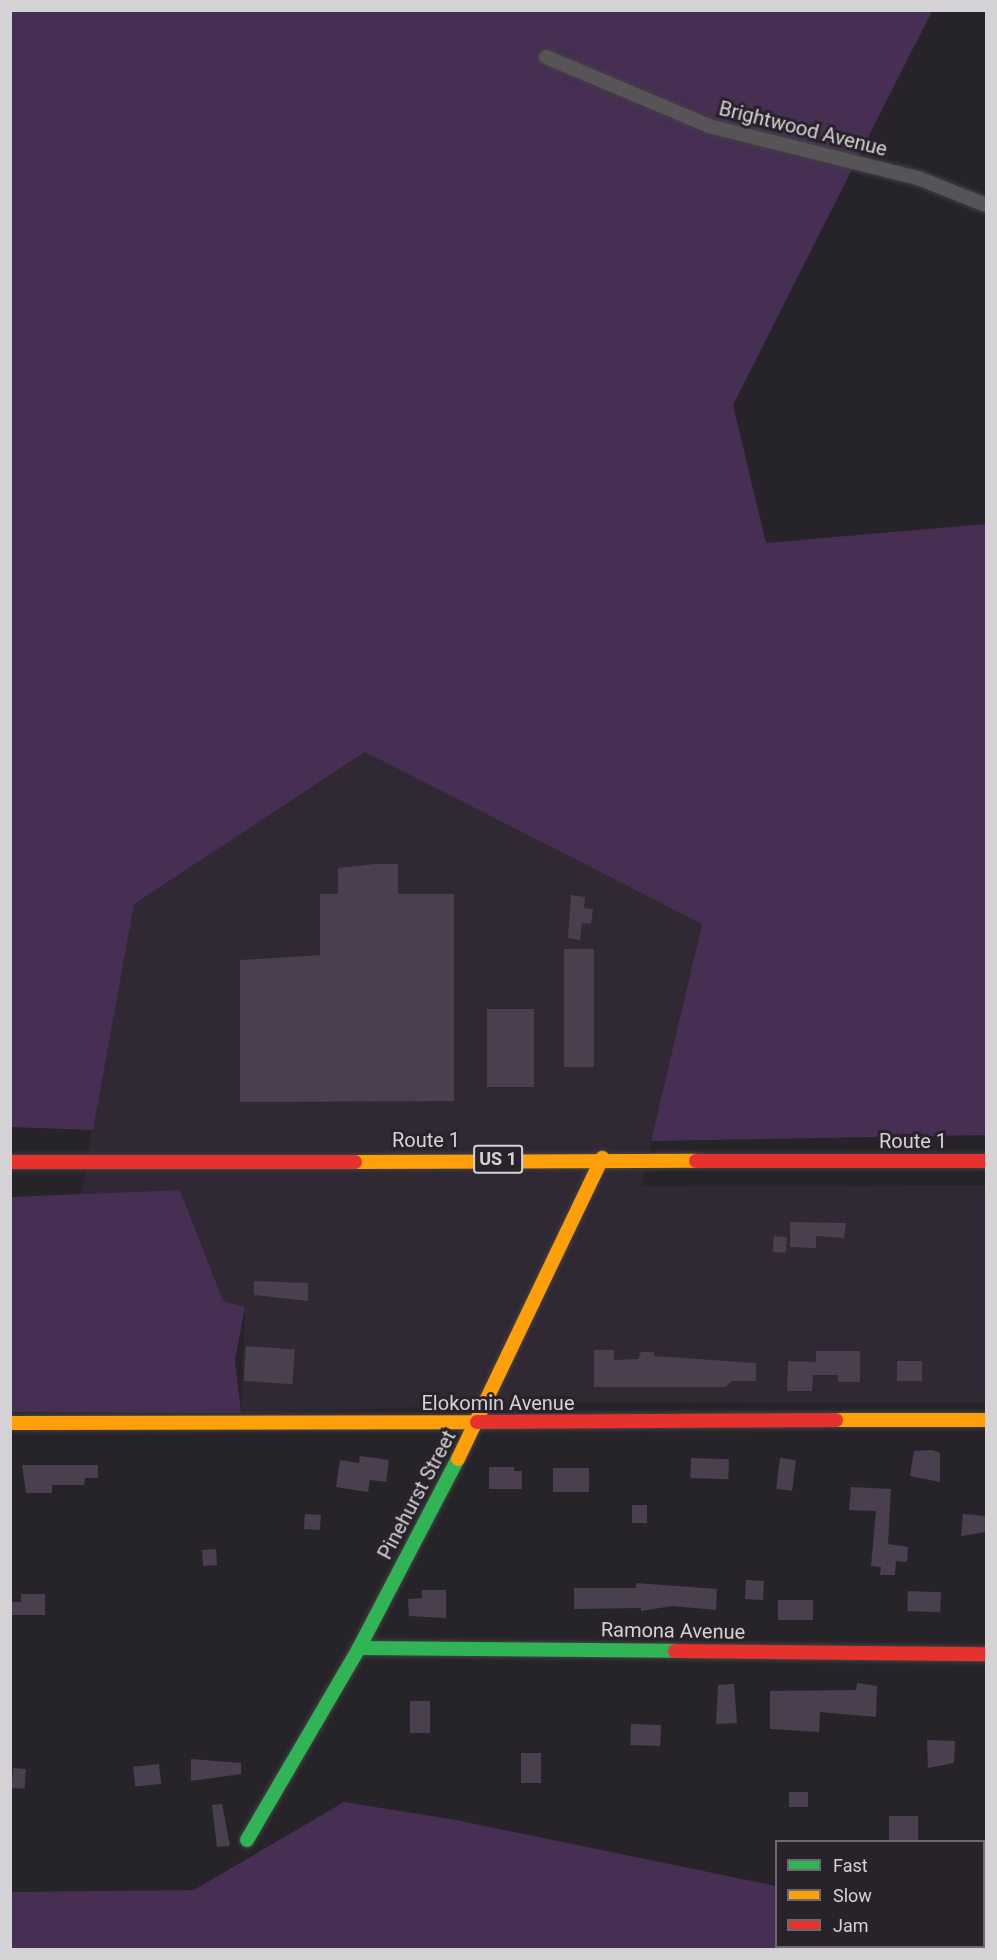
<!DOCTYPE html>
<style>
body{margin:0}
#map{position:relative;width:997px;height:1960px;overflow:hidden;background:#272429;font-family:Roboto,sans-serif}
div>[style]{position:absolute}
.built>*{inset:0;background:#302833}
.green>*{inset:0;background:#472e53}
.building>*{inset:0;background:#4a3f4f;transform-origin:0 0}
.roads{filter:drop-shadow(0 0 2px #434145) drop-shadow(0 0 2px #434145)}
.street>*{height:14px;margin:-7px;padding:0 7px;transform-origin:7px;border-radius:7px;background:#565457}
.fast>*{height:14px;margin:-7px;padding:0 7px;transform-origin:7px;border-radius:7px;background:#30b455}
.slow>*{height:14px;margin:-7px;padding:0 7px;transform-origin:7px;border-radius:7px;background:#ff9f0a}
.jam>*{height:14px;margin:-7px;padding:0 7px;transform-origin:7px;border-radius:7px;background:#e5322d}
span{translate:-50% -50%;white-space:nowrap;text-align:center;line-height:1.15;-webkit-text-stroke:6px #28232a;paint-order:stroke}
.shield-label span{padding:2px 4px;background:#28232a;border:2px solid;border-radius:4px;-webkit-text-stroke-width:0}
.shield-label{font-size:18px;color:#d5d2d6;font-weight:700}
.street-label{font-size:20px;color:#d5d2d6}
.frame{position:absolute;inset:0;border:12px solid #d5d2d6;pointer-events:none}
.legend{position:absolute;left:775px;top:1840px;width:210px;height:108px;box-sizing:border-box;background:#28232a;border:2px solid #6d696f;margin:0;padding:8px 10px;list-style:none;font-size:18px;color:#d5d2d6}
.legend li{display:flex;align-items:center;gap:12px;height:30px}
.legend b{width:30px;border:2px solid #6d696f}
</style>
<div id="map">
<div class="built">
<i style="clip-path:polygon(365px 752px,702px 924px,641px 1186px,986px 1185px,986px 1403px,591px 1402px,241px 1413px,245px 1307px,223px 1302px,180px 1190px,81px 1194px,133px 904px)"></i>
</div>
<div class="green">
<i style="clip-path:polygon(11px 11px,932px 11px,733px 405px,766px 543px,986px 524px,986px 1135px,651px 1141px,702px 924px,365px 752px,134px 904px,93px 1130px,11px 1127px)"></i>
<i style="clip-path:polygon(180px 1190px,223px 1301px,245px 1307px,235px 1360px,241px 1413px,11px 1412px,11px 1197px)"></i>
<i style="clip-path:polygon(344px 1802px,456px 1820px,776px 1886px,776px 1946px,907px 1949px,11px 1949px,11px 1892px,194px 1890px)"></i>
</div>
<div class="building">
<i style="clip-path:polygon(375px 864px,398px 864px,398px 894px,454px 894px,454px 1101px,240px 1102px,240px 960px,320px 955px,320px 894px,338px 894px,338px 868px)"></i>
<i style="clip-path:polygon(571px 895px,585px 897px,584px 908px,593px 909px,591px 924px,582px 923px,580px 940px,568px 938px)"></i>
<i style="left:564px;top:949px;width:30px;height:118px"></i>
<i style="left:487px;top:1009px;width:47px;height:78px"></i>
<i style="clip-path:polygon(790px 1222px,846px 1223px,844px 1238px,816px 1236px,816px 1248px,790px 1247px)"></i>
<i style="left:774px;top:1236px;width:13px;height:16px;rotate:4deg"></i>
<i style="clip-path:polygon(254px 1281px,308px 1283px,308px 1301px,254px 1295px)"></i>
<i style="left:246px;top:1346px;width:49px;height:35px;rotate:4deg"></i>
<i style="clip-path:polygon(594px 1350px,614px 1350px,614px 1360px,638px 1359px,641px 1352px,654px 1352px,654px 1356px,756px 1363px,756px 1381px,731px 1381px,726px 1387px,594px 1387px)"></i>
<i style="clip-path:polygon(816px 1351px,860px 1351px,860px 1382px,838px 1382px,838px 1375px,813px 1375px,812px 1391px,787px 1391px,788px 1361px,816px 1362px)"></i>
<i style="left:922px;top:1361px;width:20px;height:25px;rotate:90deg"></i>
<i style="clip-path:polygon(932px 1450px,940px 1453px,940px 1482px,910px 1476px,914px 1451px)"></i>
<i style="clip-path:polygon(360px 1456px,389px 1460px,386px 1482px,370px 1480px,368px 1492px,336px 1487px,340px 1460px,359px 1463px)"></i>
<i style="left:691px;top:1458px;width:38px;height:20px;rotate:2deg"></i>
<i style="left:780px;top:1458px;width:16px;height:31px;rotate:7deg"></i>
<i style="clip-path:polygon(22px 1465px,98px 1465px,98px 1478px,85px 1478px,84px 1485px,52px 1485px,52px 1493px,26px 1493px)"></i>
<i style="clip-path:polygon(489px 1467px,514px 1467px,514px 1471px,522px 1471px,522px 1489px,489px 1489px)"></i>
<i style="left:553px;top:1468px;width:36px;height:24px"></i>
<i style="clip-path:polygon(851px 1487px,891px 1489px,888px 1544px,908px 1547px,907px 1562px,896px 1561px,895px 1575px,880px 1575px,881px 1567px,871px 1566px,876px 1511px,849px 1510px)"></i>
<i style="left:632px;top:1505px;width:15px;height:18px"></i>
<i style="left:305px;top:1514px;width:16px;height:15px;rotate:4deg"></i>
<i style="clip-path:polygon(963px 1514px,986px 1516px,985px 1532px,961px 1536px)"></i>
<i style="left:216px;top:1549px;width:16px;height:14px;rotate:86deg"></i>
<i style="left:746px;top:1580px;width:18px;height:19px;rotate:3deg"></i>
<i style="clip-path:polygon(636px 1583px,717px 1589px,716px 1610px,672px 1606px,641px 1611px,641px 1608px,574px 1609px,574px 1588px,636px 1588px)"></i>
<i style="clip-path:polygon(422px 1590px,446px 1590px,446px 1618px,409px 1616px,408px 1599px,422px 1598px)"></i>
<i style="left:908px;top:1591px;width:33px;height:20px;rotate:2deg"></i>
<i style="clip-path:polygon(21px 1594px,45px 1594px,45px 1615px,11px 1615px,11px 1602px,21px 1602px)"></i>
<i style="left:778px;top:1600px;width:35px;height:20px"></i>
<i style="clip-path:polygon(857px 1683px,877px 1686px,876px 1717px,820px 1712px,819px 1732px,770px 1729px,770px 1691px,856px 1690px)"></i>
<i style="clip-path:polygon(734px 1684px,737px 1723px,716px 1724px,718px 1685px)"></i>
<i style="left:410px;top:1701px;width:20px;height:32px"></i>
<i style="left:631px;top:1724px;width:30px;height:21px;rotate:2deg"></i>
<i style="clip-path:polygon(927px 1740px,955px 1741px,954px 1763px,928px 1768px)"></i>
<i style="left:521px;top:1753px;width:20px;height:30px"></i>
<i style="clip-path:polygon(191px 1759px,241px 1763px,241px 1774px,191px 1781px)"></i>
<i style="left:159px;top:1764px;width:20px;height:26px;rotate:84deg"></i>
<i style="left:13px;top:1768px;width:13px;height:20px;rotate:4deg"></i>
<i style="left:789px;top:1792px;width:19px;height:15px"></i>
<i style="clip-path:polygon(222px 1804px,230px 1846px,217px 1847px,212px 1805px)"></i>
<i style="left:889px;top:1816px;width:29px;height:24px"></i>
</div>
<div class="roads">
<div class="street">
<i style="left:546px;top:57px;width:177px;rotate:22.9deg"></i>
<i style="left:709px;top:126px;width:215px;rotate:14deg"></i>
<i style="left:918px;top:178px;width:73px;rotate:21.7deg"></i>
<i style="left:984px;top:1882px;width:2px;rotate:27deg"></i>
</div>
<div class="fast">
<i style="left:359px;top:1648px;width:316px;rotate:0.5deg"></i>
<i style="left:247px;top:1840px;width:222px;rotate:-59.7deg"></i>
<i style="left:359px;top:1648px;width:213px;rotate:-62.4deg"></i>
</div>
<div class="slow">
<i style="left:355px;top:1162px;width:341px;rotate:-0.2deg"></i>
<i style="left:836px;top:1420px;width:150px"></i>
<i style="left:10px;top:1423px;width:467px;rotate:-0.1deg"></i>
<i style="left:458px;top:1459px;width:334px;rotate:-64.4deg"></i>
</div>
<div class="jam">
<i style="left:696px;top:1161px;width:290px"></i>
<i style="left:10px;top:1162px;width:345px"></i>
<i style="left:477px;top:1422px;width:359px;rotate:-0.3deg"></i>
<i style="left:675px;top:1651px;width:311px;rotate:0.6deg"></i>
</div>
</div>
<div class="shield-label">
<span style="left:498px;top:1159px">US 1</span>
</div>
<div class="street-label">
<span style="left:803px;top:129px;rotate:14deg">Brightwood Avenue</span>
<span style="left:426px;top:1140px">Route 1</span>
<span style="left:913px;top:1141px">Route 1</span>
<span style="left:498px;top:1403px">Elokomin Avenue</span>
<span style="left:417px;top:1495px;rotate:-62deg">Pinehurst Street</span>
<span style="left:673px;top:1631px;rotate:1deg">Ramona Avenue</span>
</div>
<div class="frame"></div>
<ul class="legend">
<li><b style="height:8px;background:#30b455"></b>Fast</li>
<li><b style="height:8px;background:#ff9f0a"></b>Slow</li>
<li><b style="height:8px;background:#e5322d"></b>Jam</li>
</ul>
</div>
